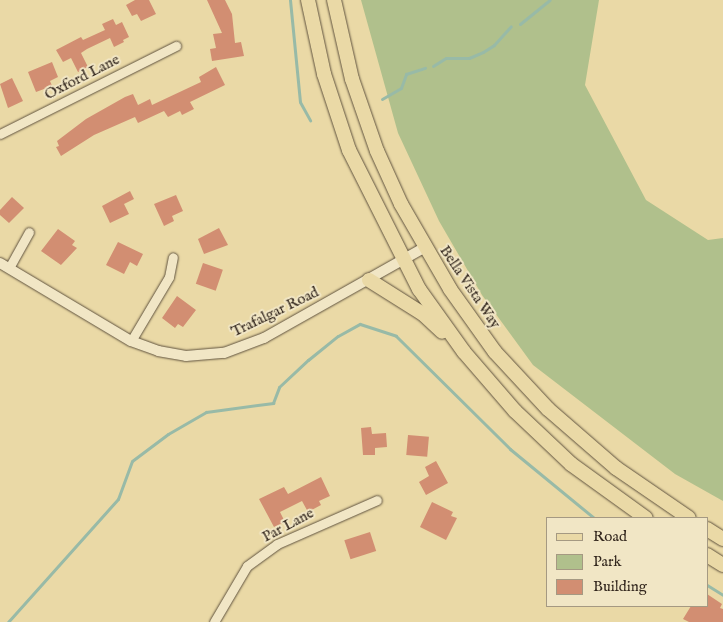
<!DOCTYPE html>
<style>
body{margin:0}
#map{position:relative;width:723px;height:622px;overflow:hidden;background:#ead9a6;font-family:"IM FELL English",serif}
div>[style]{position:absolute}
.green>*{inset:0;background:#b0c08c}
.stream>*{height:3px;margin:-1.5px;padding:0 1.5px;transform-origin:1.5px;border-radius:1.5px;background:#98baa7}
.building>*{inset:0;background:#d28e72;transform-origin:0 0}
.roads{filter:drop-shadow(0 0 1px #60533f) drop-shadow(0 0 1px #60533f)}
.minor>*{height:9px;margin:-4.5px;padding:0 4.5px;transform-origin:4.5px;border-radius:4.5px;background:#f1e6c5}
.tertiary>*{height:10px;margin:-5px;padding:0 5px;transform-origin:5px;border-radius:5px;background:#f1e6c5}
.primary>*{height:14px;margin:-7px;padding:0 7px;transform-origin:7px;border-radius:7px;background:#ead9a6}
span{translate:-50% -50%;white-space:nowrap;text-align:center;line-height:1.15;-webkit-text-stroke:4px #f1e6c5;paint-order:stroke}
.street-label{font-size:15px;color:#32261d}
.legend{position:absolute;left:546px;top:517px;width:162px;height:90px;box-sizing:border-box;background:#f1e6c5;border:1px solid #a59982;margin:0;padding:6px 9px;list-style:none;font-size:15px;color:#32261d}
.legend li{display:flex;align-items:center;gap:10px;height:25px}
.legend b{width:25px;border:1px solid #a59982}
</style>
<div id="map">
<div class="green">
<i style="clip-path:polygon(361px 0,599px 0,585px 85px,646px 200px,708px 240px,723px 238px,723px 501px,675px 474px,533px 365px,482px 295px,439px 221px,398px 133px)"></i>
</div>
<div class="stream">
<i style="left:290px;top:0;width:102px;rotate:84.4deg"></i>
<i style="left:300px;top:102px;width:21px;rotate:61deg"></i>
<i style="left:520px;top:24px;width:38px;rotate:-39deg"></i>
<i style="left:433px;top:66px;width:15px;rotate:-32deg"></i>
<i style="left:446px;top:58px;width:23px"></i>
<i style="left:469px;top:58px;width:15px;rotate:-23deg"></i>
<i style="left:483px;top:52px;width:13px;rotate:-32deg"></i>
<i style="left:494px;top:45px;width:25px;rotate:-48deg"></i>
<i style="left:382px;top:99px;width:22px;rotate:-30deg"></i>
<i style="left:401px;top:88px;width:15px;rotate:-70deg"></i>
<i style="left:406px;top:74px;width:20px;rotate:-18deg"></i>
<i style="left:707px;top:585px;width:19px;rotate:32deg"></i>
<i style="left:8px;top:622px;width:165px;rotate:-48.2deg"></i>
<i style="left:118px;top:499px;width:40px;rotate:-69.8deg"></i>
<i style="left:132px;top:461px;width:45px;rotate:-36.9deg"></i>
<i style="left:168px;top:434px;width:44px;rotate:-30.1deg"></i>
<i style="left:206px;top:412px;width:68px;rotate:-7.7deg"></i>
<i style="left:273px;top:403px;width:17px;rotate:-69deg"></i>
<i style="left:279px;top:387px;width:40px;rotate:-43deg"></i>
<i style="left:308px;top:360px;width:38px;rotate:-39deg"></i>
<i style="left:338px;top:336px;width:25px;rotate:-29deg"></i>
<i style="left:360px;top:324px;width:38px;rotate:18deg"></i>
<i style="left:396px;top:336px;width:161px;rotate:44.7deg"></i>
<i style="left:510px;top:449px;width:109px;rotate:39.4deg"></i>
</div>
<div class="building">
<i style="clip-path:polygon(135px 0,149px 0,156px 14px,141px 21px,137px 14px,132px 16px,126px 5px)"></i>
<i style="clip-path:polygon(207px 0,225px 0,232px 14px,235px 43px,241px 42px,244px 56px,212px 61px,210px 49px,216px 48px,213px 34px,222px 33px)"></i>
<i style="clip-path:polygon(113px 19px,116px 25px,122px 22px,129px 37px,123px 40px,124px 42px,114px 47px,110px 38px,87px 49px,81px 53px,88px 67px,78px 72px,71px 58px,63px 62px,56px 50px,81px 37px,83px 40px,105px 30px,102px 24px)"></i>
<i style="clip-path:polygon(52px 62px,58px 77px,50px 81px,52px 86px,36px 92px,28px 72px)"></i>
<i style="clip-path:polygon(216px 67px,225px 85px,190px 102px,194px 109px,182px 115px,180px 111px,168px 117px,164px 111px,138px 123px,135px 117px,94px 135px,61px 156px,56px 147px,59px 146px,57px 141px,86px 119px,125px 97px,133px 94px,138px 105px,150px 99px,152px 105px,201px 82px,199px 77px)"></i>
<i style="clip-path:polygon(12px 78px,23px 101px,8px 108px,0 84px)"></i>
<i style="clip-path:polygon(130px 191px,134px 199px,124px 204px,129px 214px,110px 223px,102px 206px)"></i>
<i style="clip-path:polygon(176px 195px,183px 211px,172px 216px,174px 221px,164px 226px,154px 204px)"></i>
<i style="clip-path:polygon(12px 197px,24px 208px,9px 223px,0 215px,0 210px)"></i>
<i style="clip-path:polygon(219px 228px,228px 245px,204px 254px,198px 239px)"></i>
<i style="clip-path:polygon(58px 229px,75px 241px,72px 245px,77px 248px,61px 265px,41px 251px)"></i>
<i style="clip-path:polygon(118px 242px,143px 254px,137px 266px,130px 262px,124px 274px,106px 265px)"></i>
<i style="left:203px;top:263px;width:21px;height:22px;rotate:19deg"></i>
<i style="clip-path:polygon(177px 296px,196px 310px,183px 327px,178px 324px,175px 328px,162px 318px)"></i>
<i style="clip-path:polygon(371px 427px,372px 434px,386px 433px,387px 447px,375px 448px,375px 455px,363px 455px,361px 428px)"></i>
<i style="left:408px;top:435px;width:21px;height:20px;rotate:5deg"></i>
<i style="clip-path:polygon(436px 461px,448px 483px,426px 495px,419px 482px,429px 476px,425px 467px)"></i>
<i style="clip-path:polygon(321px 477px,330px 496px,319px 501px,321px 505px,308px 512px,302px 501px,280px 512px,285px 522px,274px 527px,259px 499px,284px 487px,288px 494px)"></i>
<i style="clip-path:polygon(432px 502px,453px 512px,451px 516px,457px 518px,446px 540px,420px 527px)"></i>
<i style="left:370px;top:532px;width:20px;height:27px;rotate:72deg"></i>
<i style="clip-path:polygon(707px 594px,722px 604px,720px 608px,723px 609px,723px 622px,689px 622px,683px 619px,691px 606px,707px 606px)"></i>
</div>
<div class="roads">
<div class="minor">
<i style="left:0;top:134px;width:197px;rotate:-26.6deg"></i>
<i style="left:9px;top:268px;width:41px;rotate:-60.9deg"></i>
<i style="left:131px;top:341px;width:74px;rotate:-59.3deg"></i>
<i style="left:169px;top:277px;width:20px;rotate:-79deg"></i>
<i style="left:214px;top:622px;width:65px;rotate:-59.5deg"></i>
<i style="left:247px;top:566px;width:37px;rotate:-36deg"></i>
<i style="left:277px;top:544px;width:109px;rotate:-23.7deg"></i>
</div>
<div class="tertiary">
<i style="left:0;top:263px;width:152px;rotate:30.8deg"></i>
<i style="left:131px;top:341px;width:29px;rotate:20deg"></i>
<i style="left:158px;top:351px;width:28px;rotate:10deg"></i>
<i style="left:186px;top:356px;width:38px;rotate:-5deg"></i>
<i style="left:224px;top:353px;width:43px;rotate:-20.6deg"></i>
<i style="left:264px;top:338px;width:184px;rotate:-29.4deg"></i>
</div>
<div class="primary">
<i style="left:308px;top:0;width:76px;rotate:77.8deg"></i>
<i style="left:324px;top:74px;width:80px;rotate:71.8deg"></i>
<i style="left:349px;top:150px;width:156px;rotate:63.3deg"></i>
<i style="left:419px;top:289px;width:77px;rotate:54.5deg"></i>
<i style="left:464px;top:352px;width:78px;rotate:49.2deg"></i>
<i style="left:515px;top:411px;width:77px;rotate:43.4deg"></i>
<i style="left:571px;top:464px;width:92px;rotate:35.8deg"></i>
<i style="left:334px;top:0;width:81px;rotate:77.2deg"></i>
<i style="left:352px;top:79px;width:76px;rotate:70.9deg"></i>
<i style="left:377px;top:151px;width:58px;rotate:65.6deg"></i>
<i style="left:401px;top:204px;width:98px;rotate:60deg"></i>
<i style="left:450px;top:289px;width:77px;rotate:54.5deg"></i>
<i style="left:495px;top:352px;width:78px;rotate:47.1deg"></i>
<i style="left:548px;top:409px;width:90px;rotate:40.9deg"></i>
<i style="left:616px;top:468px;width:88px;rotate:34.4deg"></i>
<i style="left:369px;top:280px;width:64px;rotate:32.2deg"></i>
<i style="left:423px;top:314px;width:26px;rotate:43deg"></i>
<i style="left:707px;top:529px;width:19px;rotate:32deg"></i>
<i style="left:707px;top:555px;width:19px;rotate:32deg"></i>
</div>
</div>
<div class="street-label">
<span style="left:82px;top:77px;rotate:-27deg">Oxford Lane</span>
<span style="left:470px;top:287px;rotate:56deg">Bella Vista Way</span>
<span style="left:275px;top:312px;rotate:-26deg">Trafalgar Road</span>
<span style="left:288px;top:525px;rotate:-28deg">Par Lane</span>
</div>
<ul class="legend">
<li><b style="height:6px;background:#ead9a6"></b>Road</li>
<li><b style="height:14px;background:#b0c08c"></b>Park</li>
<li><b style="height:14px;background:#d28e72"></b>Building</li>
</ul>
</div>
